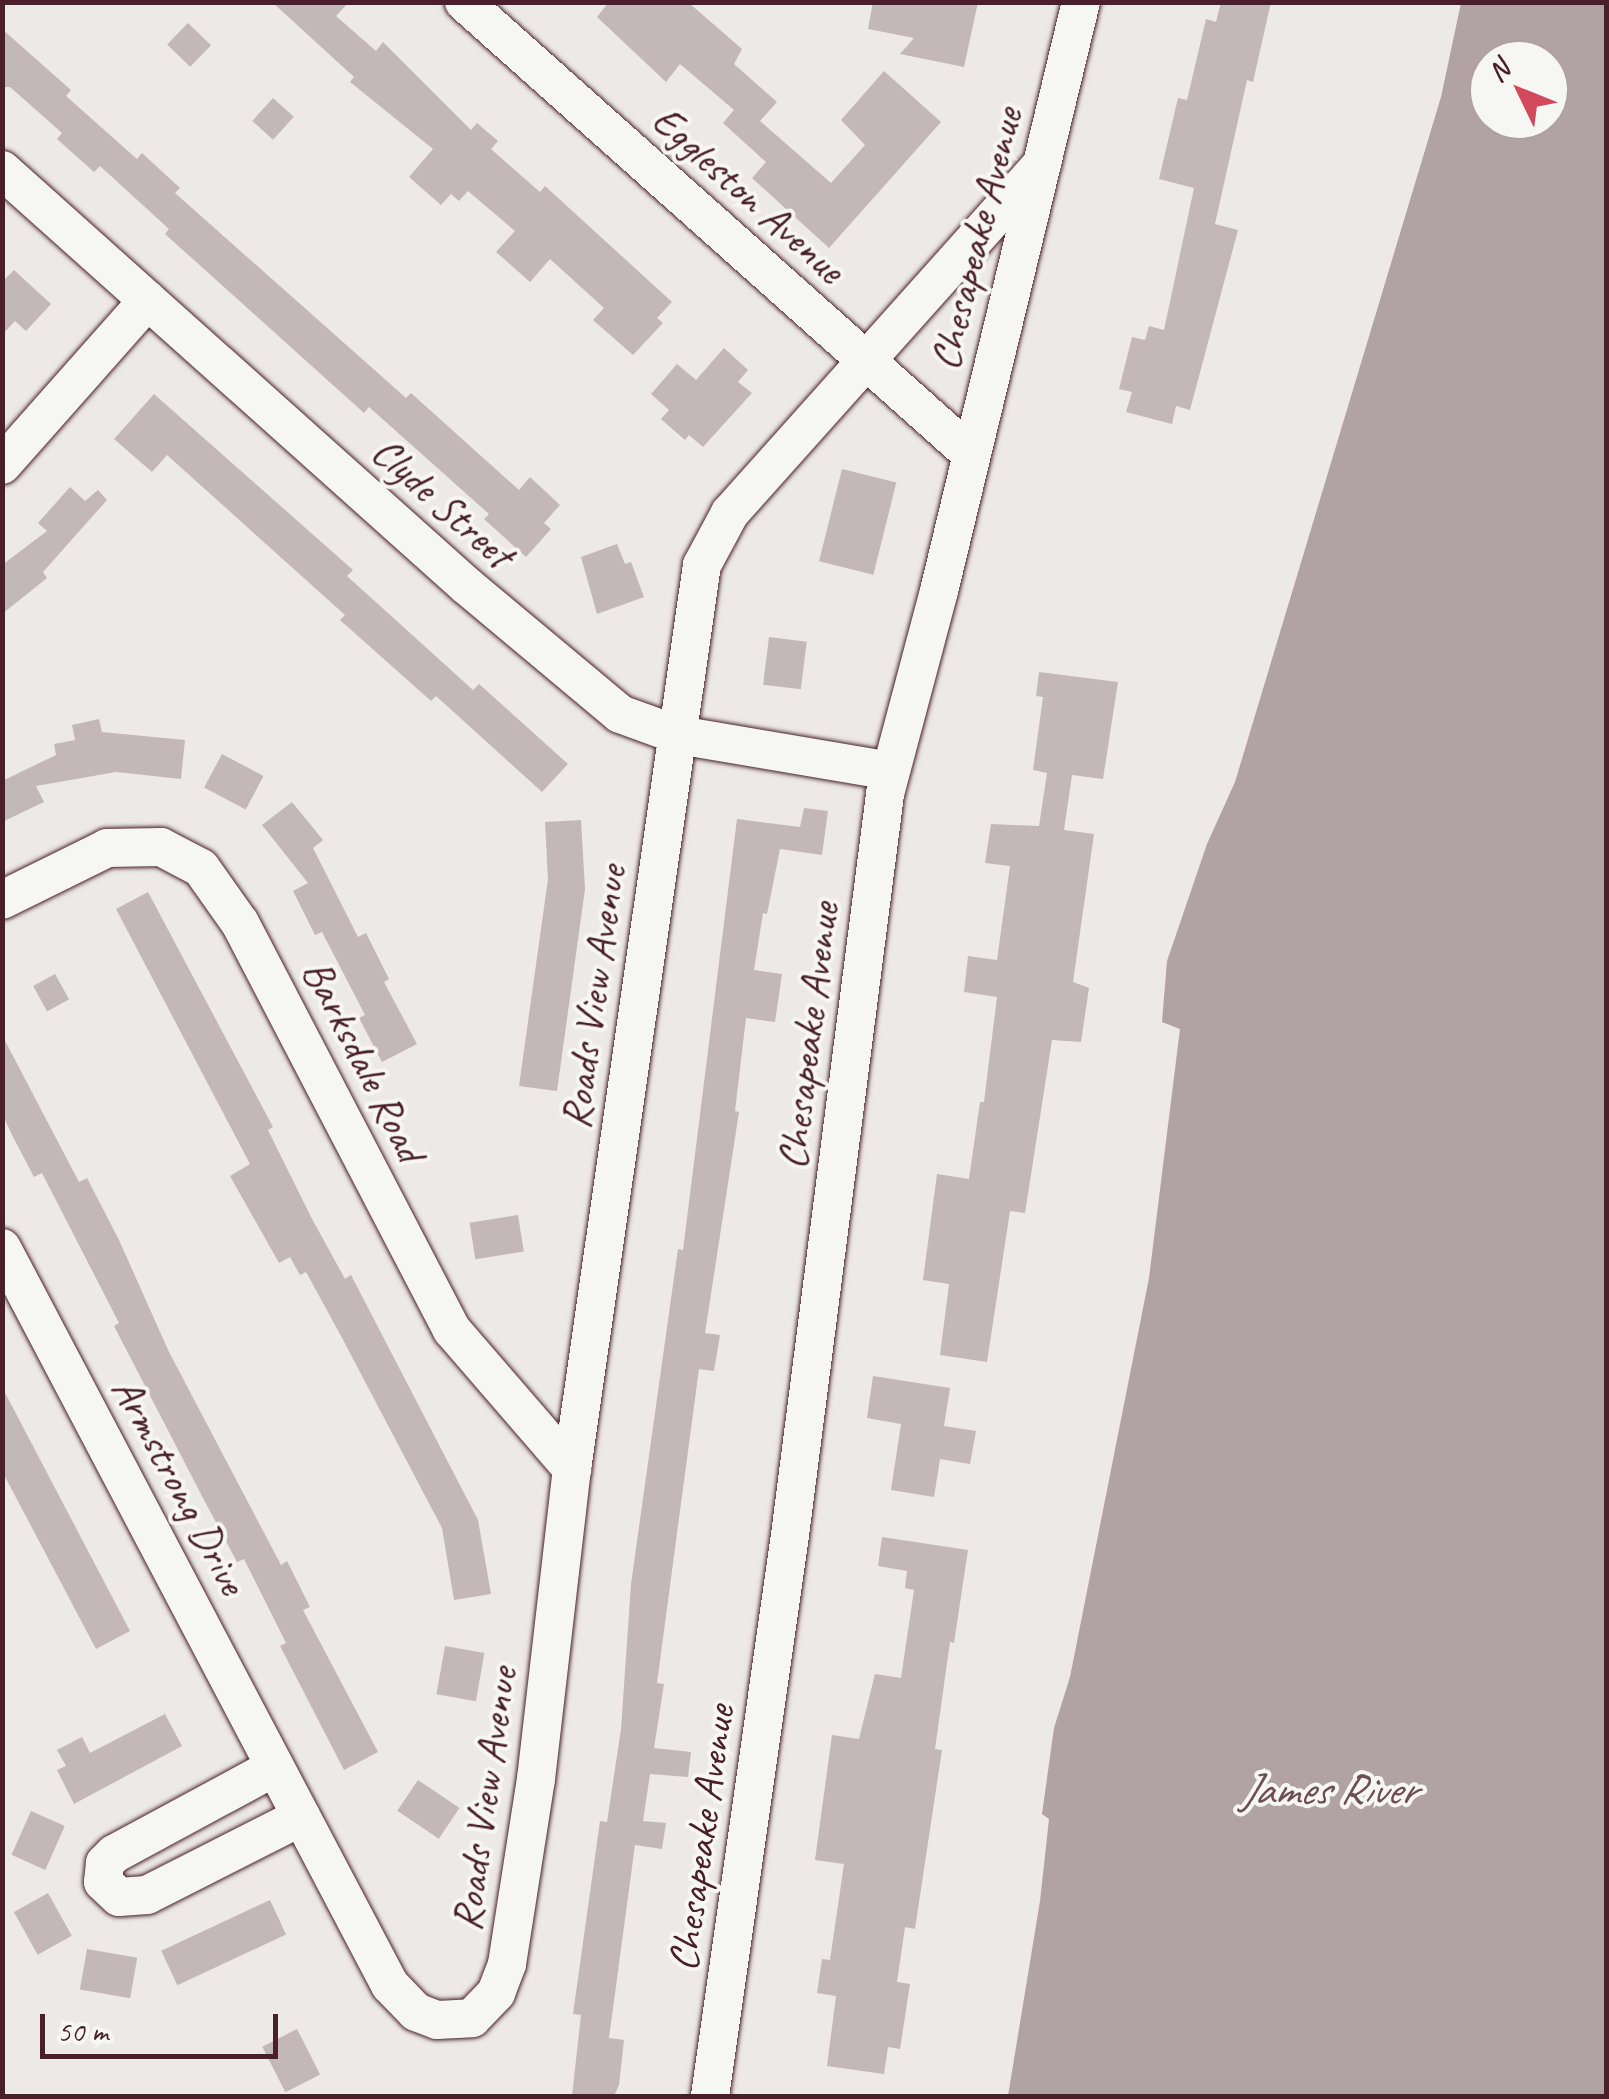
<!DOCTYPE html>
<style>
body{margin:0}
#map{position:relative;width:1609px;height:2099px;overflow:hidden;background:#ece9e6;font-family:Caveat,sans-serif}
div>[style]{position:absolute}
.water>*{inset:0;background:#b1a2a3}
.building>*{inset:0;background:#c4b7b7;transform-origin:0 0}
.roads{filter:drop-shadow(0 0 2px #4a1f2b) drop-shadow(0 0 2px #4a1f2b)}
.street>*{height:38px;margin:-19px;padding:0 19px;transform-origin:19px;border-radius:19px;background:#f6f6f2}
span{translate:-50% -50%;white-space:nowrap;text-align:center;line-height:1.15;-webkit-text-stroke:8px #f6f6f2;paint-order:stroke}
.street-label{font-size:42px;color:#4a1f2b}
.water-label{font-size:45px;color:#6e4d55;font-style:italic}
.frame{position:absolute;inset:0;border:5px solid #4a1f2b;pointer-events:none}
.north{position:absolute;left:1469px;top:40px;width:100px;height:100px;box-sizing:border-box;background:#f6f6f2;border:2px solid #b1a0a2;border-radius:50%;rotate:313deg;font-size:28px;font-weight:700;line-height:40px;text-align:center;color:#4a1f2b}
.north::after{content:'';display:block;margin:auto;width:35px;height:45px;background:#d1495b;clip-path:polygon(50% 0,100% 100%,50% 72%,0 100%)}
.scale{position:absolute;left:40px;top:2014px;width:238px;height:45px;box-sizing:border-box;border:5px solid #4a1f2b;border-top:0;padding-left:12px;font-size:30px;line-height:35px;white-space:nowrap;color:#4a1f2b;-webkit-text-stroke:8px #f6f6f2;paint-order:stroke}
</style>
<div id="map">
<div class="water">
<i style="clip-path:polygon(evenodd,1461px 3px,1606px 3px,1606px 2096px,1008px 2096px,1040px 1901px,1049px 1819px,1042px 1814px,1054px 1728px,1070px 1677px,1149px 1278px,1180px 1029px,1162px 1022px,1167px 961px,1207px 844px,1235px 782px,1441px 97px,1461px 3px,1489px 60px,1549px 60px,1549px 120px,1489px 120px,1489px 60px)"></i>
</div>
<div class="building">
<i style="clip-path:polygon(272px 2px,349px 2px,336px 16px,376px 51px,383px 42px,471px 130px,477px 123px,498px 141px,491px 149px,540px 192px,545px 186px,672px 302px,657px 318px,663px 323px,633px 355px,593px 320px,604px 308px,550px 259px,530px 282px,496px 252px,515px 231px,468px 191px,459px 201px,451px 194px,441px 205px,409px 177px,433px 149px,350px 82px,354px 77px)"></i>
<i style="clip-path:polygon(609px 2px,689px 3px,742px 49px,734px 64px,777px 102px,760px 121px,831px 183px,865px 145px,841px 120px,884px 71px,941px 122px,829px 248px,752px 178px,766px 162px,723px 123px,734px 110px,680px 64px,666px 82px,597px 17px)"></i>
<i style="clip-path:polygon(873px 2px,978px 2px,964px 67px,900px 54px,914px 38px,868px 29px)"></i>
<i style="clip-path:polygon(1221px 2px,1271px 2px,1253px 82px,1247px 80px,1215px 224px,1238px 230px,1190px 410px,1176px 406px,1172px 424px,1126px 412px,1132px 392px,1119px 389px,1132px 337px,1145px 340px,1149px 326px,1164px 330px,1194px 188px,1159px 179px,1178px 98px,1187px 100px,1206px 19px,1216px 22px)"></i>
<i style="left:188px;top:23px;width:32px;height:30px;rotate:44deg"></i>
<i style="clip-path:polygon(2px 29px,71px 90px,66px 96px,137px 159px,142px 153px,180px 188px,175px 193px,406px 398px,411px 393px,519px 490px,530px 477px,560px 505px,544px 523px,551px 529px,526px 557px,484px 519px,489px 514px,369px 407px,364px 413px,165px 234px,169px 229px,100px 166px,94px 172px,57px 139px,62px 133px,10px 87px,2px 87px)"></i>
<i style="left:273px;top:98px;width:28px;height:31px;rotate:42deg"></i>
<i style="clip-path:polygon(14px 270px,51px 304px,26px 331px,15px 321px,2px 335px,2px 282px)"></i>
<i style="clip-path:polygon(724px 348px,748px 370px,738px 382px,752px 393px,703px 447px,689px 435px,685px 440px,661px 419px,669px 410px,651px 394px,677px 364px,696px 380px)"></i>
<i style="clip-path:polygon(154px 394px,353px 570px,347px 576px,473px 690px,479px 684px,568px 764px,542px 792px,436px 696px,431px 701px,340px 620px,345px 615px,167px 455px,152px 472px,114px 439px)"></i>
<i style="left:842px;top:469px;width:56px;height:95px;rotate:14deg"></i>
<i style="clip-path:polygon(70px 487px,85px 501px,98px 490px,107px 500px,43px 572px,47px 578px,2px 614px,2px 565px,47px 531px,38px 523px)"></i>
<i style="clip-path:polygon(617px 544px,625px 564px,631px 562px,644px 597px,597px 614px,581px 557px)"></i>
<i style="left:769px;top:637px;width:38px;height:48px;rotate:7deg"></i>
<i style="clip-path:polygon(1039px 672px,1118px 682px,1103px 779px,1072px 775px,1064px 830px,1094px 834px,1073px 982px,1089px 988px,1081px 1042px,1052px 1040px,1025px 1213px,1010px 1211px,987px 1362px,940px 1355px,949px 1284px,923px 1280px,937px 1174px,969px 1179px,980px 1102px,984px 1102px,997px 997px,964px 992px,968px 956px,997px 960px,1010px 866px,985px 863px,991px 824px,1039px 826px,1047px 773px,1033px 770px,1043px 697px,1036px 696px)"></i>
<i style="clip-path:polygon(99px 719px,102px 732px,185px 740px,181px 779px,116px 772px,36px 786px,44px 802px,2px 822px,2px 781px,56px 755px,54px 744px,75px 740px,72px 725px)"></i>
<i style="left:222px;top:754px;width:47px;height:38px;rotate:28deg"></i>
<i style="clip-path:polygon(292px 802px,323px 840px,313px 848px,358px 937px,366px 933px,389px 979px,384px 982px,417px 1044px,382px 1062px,359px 1018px,365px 1015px,322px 932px,315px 935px,293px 891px,308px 883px,262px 825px)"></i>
<i style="clip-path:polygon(804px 808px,828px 811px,822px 855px,780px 849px,767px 914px,763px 913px,754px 970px,782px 974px,775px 1022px,746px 1018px,735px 1111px,739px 1112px,705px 1333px,720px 1335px,714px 1371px,699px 1369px,657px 1683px,664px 1684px,654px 1748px,691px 1752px,688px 1777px,650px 1774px,643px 1821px,666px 1823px,662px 1849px,635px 1845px,609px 2038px,624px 2040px,619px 2085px,614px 2096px,572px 2096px,581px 2015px,573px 2014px,600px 1821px,607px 1822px,621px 1729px,631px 1584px,678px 1249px,683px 1250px,737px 819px,800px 827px)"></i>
<i style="clip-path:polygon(581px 820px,585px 889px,557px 1091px,519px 1086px,548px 879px,545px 822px)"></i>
<i style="clip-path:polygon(148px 892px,273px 1127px,268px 1130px,311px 1217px,345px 1279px,351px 1275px,478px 1520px,491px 1594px,454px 1600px,442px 1528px,341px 1336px,306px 1272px,300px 1275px,290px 1257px,279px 1263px,230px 1176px,250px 1164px,116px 909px)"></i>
<i style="left:55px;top:974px;width:29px;height:25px;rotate:61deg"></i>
<i style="clip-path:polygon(2px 1035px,79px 1182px,87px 1178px,119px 1240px,169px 1352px,281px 1565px,287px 1561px,310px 1607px,303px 1610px,378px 1752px,344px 1770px,280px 1646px,286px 1643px,244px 1559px,237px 1562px,203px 1498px,114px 1326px,119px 1323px,42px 1173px,34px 1177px,12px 1135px,2px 1113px)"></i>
<i style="left:518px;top:1215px;width:37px;height:49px;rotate:81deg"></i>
<i style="clip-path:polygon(873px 1376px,950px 1388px,944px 1426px,976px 1431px,970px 1464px,940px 1459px,934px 1497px,891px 1490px,901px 1424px,867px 1418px)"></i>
<i style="clip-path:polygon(2px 1387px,130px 1631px,96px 1649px,2px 1471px)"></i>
<i style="clip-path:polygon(882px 1537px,968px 1550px,954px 1643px,950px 1642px,935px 1749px,942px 1750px,915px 1929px,905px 1927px,897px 1982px,910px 1984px,900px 2049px,888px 2047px,884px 2074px,827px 2066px,836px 1996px,817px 1993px,822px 1959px,830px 1960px,844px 1864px,815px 1860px,832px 1735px,859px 1739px,875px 1674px,901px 1678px,914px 1590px,905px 1588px,907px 1571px,878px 1566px)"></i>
<i style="left:445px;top:1646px;width:40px;height:49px;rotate:10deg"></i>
<i style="clip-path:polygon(165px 1714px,182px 1746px,74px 1804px,57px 1770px,66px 1766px,57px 1750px,82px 1737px,90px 1753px)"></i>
<i style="left:418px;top:1780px;width:50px;height:37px;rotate:34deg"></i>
<i style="left:31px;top:1811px;width:37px;height:48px;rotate:24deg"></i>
<i style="left:48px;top:1893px;width:49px;height:39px;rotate:61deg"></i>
<i style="left:270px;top:1900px;width:38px;height:120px;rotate:65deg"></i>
<i style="left:87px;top:1949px;width:51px;height:41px;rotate:10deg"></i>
<i style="left:297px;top:2029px;width:51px;height:39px;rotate:63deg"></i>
</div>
<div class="roads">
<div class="street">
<i style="left:464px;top:2px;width:679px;rotate:41.72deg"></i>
<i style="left:2px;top:170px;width:624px;rotate:41.82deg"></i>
<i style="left:467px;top:586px;width:199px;rotate:39.9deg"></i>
<i style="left:620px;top:714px;width:62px;rotate:19.9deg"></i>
<i style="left:678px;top:735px;width:215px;rotate:9.6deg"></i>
<i style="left:2px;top:465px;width:220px;rotate:-48.5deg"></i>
<i style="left:2px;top:900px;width:117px;rotate:-26.3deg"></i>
<i style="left:107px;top:848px;width:54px;rotate:-1.1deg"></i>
<i style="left:161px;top:847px;width:45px;rotate:27.7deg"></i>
<i style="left:201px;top:868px;width:67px;rotate:54.7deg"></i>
<i style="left:240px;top:923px;width:459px;rotate:62.5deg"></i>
<i style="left:452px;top:1330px;width:184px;rotate:49.2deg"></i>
<i style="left:2px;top:1248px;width:833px;rotate:62.24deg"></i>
<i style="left:390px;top:1985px;width:37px;rotate:46deg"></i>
<i style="left:416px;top:2012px;width:22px;rotate:21deg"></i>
<i style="left:437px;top:2020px;width:35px;rotate:-3deg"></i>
<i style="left:472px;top:2018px;width:35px;rotate:-46deg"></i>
<i style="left:496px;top:1993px;width:31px;rotate:-69deg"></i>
<i style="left:507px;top:1964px;width:187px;rotate:-81.1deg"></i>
<i style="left:536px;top:1779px;width:312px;rotate:-83.4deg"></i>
<i style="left:572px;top:1469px;width:913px;rotate:-81.82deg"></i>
<i style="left:702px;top:565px;width:59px;rotate:-61.7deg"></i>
<i style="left:730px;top:513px;width:468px;rotate:-48.2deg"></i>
<i style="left:275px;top:1767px;width:183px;rotate:151.6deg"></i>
<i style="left:114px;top:1854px;width:13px;rotate:135deg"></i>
<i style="left:105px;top:1863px;width:19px;rotate:96deg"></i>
<i style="left:103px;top:1882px;width:22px;rotate:43deg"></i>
<i style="left:119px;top:1897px;width:28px;rotate:-4deg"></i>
<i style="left:147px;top:1895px;width:173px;rotate:-26.9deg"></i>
<i style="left:710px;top:2096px;width:567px;rotate:-81.88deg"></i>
<i style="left:790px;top:1535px;width:747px;rotate:-82.69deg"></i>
<i style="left:885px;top:794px;width:210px;rotate:-75.1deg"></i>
<i style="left:939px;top:591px;width:606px;rotate:-76.45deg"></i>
</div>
</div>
<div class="street-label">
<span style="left:748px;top:195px;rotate:42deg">Eggleston Avenue</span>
<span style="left:977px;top:239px;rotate:-76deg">Chesapeake Avenue</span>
<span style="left:442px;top:503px;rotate:42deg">Clyde Street</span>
<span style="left:594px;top:997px;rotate:-82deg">Roads View Avenue</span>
<span style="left:809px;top:1036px;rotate:-83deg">Chesapeake Avenue</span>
<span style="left:363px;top:1061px;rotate:63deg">Barksdale Road</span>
<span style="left:179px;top:1486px;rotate:62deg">Armstrong Drive</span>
<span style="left:485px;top:1799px;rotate:-82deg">Roads View Avenue</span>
<span style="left:702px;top:1838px;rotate:-82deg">Chesapeake Avenue</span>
</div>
<div class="water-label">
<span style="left:1328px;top:1790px">James River</span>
</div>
<div class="frame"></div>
<div class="north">N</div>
<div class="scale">50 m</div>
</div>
